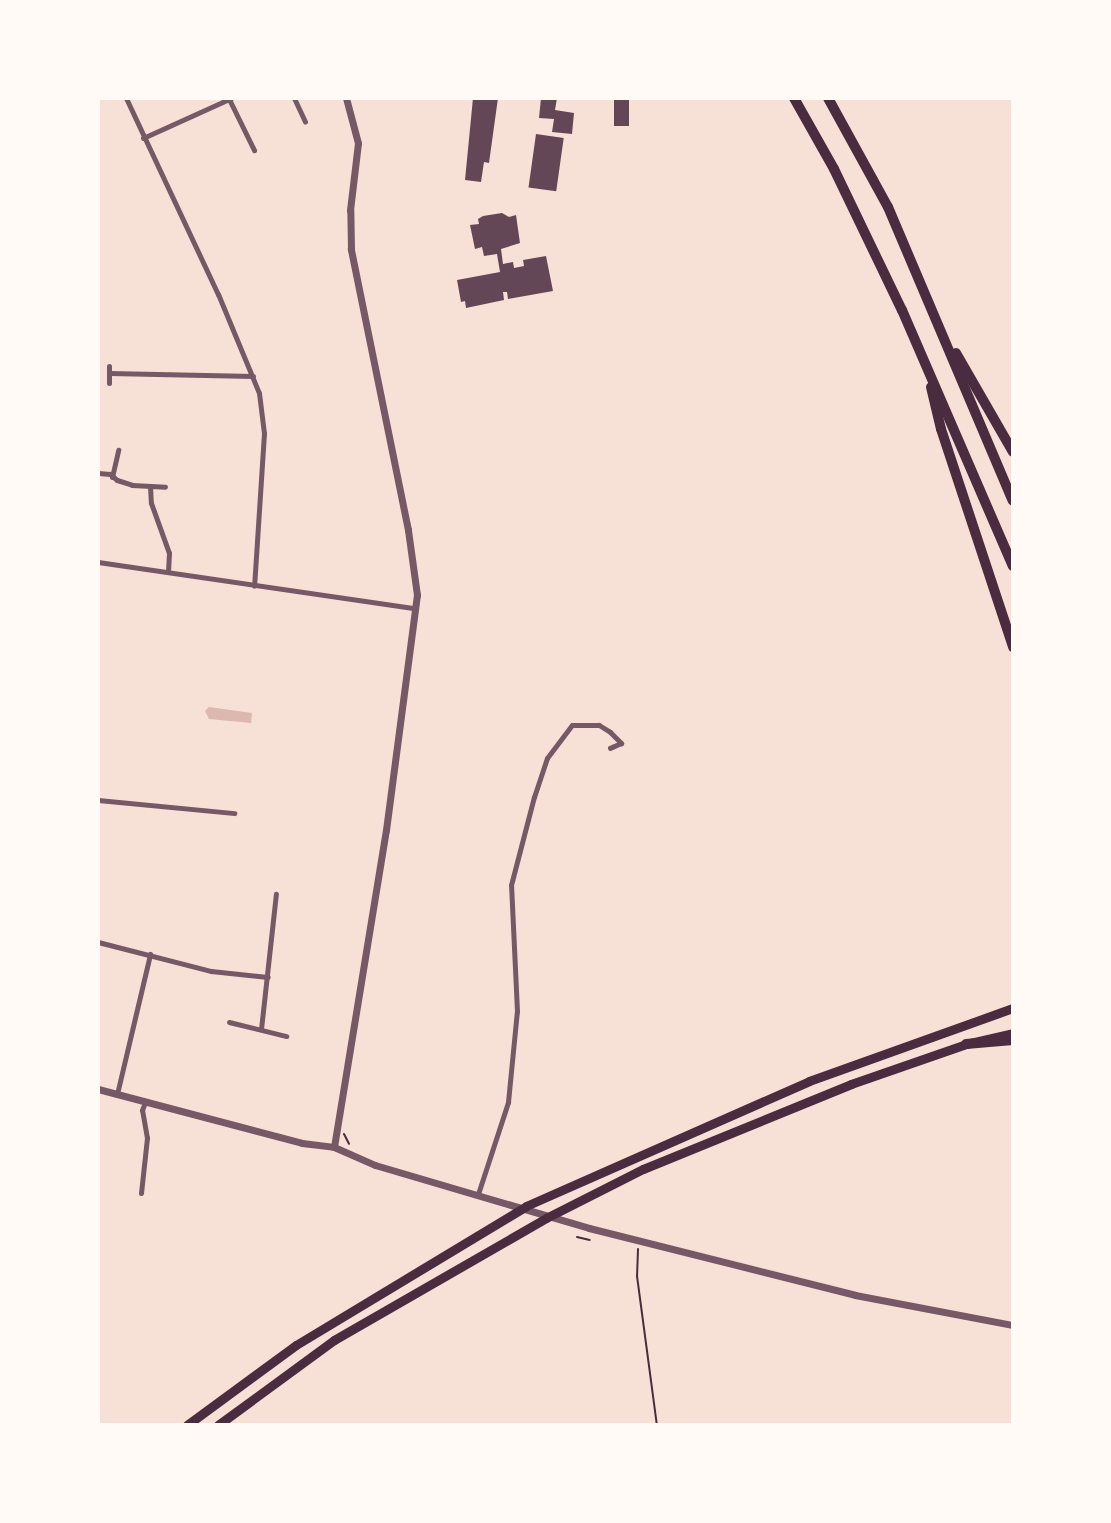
<!DOCTYPE html>
<style>
body{margin:0}
#map{position:relative;width:1111px;height:1523px;overflow:hidden;background:#f7e1d7;font-family:"DejaVu Sans",sans-serif}
div>[style]{position:absolute}
.water>*{inset:0;background:#dcb8b0}
.building>*{inset:0;background:#644757;transform-origin:0 0}
.path>*{height:2px;margin:-1px;padding:0 1px;transform-origin:1px;border-radius:1px;background:#4a2c40}
.minor>*{height:5px;margin:-2.5px;padding:0 2.5px;transform-origin:2.5px;border-radius:2.5px;background:#755966}
.tertiary>*{height:7px;margin:-3.5px;padding:0 3.5px;transform-origin:3.5px;border-radius:3.5px;background:#755966}
.primary>*{height:9px;margin:-4.5px;padding:0 4.5px;transform-origin:4.5px;border-radius:4.5px;background:#4a2c40}
.motorway>*{height:10px;margin:-5px;padding:0 5px;transform-origin:5px;border-radius:5px;background:#4a2c40}
span{translate:-50% -50%;white-space:nowrap;text-align:center;line-height:1.15;-webkit-text-stroke:6px #fffaf5;paint-order:stroke}
.frame{position:absolute;inset:0;border:100px solid #fffaf5;pointer-events:none}
</style>
<div id="map">
<div class="water">
<i style="clip-path:polygon(209px 707px,252px 713px,251px 723px,209px 719px,205px 711px)"></i>
</div>
<div class="building">
<i style="clip-path:polygon(473px 98px,498px 98px,489px 163px,484px 162px,481px 182px,465px 180px)"></i>
<i style="clip-path:polygon(541px 98px,557px 98px,555px 110px,574px 113px,572px 134px,552px 132px,554px 119px,539px 118px)"></i>
<i style="left:614px;top:98px;width:15px;height:28px"></i>
<i style="left:536px;top:134px;width:28px;height:54px;rotate:8deg"></i>
<i style="clip-path:polygon(502px 213px,509px 217px,516px 215px,520px 243px,501px 249px,503px 264px,513px 262px,514px 268px,524px 266px,523px 260px,546px 256px,553px 291px,508px 299px,507px 292px,503px 292px,504px 300px,466px 308px,465px 301px,461px 302px,457px 280px,500px 272px,497px 254px,484px 256px,482px 247px,475px 249px,470px 225px,479px 224px,478px 219px,483px 216px)"></i>
</div>
<div class="path">
<i style="left:344px;top:1134px;width:11px;rotate:63deg"></i>
<i style="left:577px;top:1237px;width:13px;rotate:13deg"></i>
<i style="left:638px;top:1249px;width:27px;rotate:92deg"></i>
<i style="left:637px;top:1276px;width:150px;rotate:82.4deg"></i>
</div>
<div class="minor">
<i style="left:126px;top:98px;width:217px;rotate:64.9deg"></i>
<i style="left:218px;top:294px;width:107px;rotate:67.5deg"></i>
<i style="left:259px;top:393px;width:40px;rotate:82.9deg"></i>
<i style="left:264px;top:433px;width:153px;rotate:93.7deg"></i>
<i style="left:294px;top:98px;width:26px;rotate:65deg"></i>
<i style="left:229px;top:99px;width:57px;rotate:63.9deg"></i>
<i style="left:143px;top:138px;width:97px;rotate:-24.4deg"></i>
<i style="left:109px;top:373px;width:144px;rotate:1.2deg"></i>
<i style="left:109px;top:383px;width:17px;rotate:-90deg"></i>
<i style="left:98px;top:473px;width:12px;rotate:5deg"></i>
<i style="left:110px;top:474px;width:9px;rotate:41deg"></i>
<i style="left:117px;top:480px;width:16px;rotate:18deg"></i>
<i style="left:132px;top:485px;width:33px;rotate:3deg"></i>
<i style="left:112px;top:477px;width:28px;rotate:-77deg"></i>
<i style="left:150px;top:486px;width:17px;rotate:87deg"></i>
<i style="left:151px;top:503px;width:53px;rotate:70.2deg"></i>
<i style="left:169px;top:553px;width:19px;rotate:93deg"></i>
<i style="left:98px;top:562px;width:320px;rotate:8.3deg"></i>
<i style="left:98px;top:800px;width:137px;rotate:5.5deg"></i>
<i style="left:98px;top:942px;width:117px;rotate:14.4deg"></i>
<i style="left:211px;top:971px;width:57px;rotate:6deg"></i>
<i style="left:229px;top:1022px;width:59px;rotate:13.8deg"></i>
<i style="left:261px;top:1029px;width:136px;rotate:-83.7deg"></i>
<i style="left:117px;top:1094px;width:144px;rotate:-76.7deg"></i>
<i style="left:141px;top:1193px;width:55px;rotate:-83.8deg"></i>
<i style="left:147px;top:1138px;width:28px;rotate:-100deg"></i>
<i style="left:142px;top:1110px;width:9px;rotate:-69deg"></i>
<i style="left:478px;top:1194px;width:97px;rotate:-71.9deg"></i>
<i style="left:508px;top:1102px;width:91px;rotate:-84.4deg"></i>
<i style="left:517px;top:1011px;width:126px;rotate:-92.7deg"></i>
<i style="left:511px;top:885px;width:91px;rotate:-75.4deg"></i>
<i style="left:534px;top:797px;width:41px;rotate:-71.6deg"></i>
<i style="left:547px;top:758px;width:41px;rotate:-52.9deg"></i>
<i style="left:572px;top:725px;width:27px"></i>
<i style="left:599px;top:725px;width:13px;rotate:32deg"></i>
<i style="left:610px;top:732px;width:16px;rotate:45deg"></i>
<i style="left:621px;top:743px;width:12px;rotate:156deg"></i>
</div>
<div class="tertiary">
<i style="left:98px;top:1089px;width:211px;rotate:14.8deg"></i>
<i style="left:302px;top:1143px;width:32px;rotate:7deg"></i>
<i style="left:334px;top:1147px;width:45px;rotate:23.7deg"></i>
<i style="left:375px;top:1165px;width:223px;rotate:16.4deg"></i>
<i style="left:589px;top:1228px;width:274px;rotate:14.1deg"></i>
<i style="left:855px;top:1295px;width:161px;rotate:10.8deg"></i>
<i style="left:334px;top:1147px;width:321px;rotate:-80.7deg"></i>
<i style="left:386px;top:830px;width:237px;rotate:-82.5deg"></i>
<i style="left:417px;top:595px;width:66px;rotate:-97.9deg"></i>
<i style="left:408px;top:530px;width:287px;rotate:-101.5deg"></i>
<i style="left:351px;top:249px;width:39px;rotate:-91deg"></i>
<i style="left:350px;top:210px;width:67px;rotate:-83.2deg"></i>
<i style="left:358px;top:143px;width:47px;rotate:-104.9deg"></i>
</div>
<div class="primary">
<i style="left:187px;top:1425px;width:135px;rotate:-36.3deg"></i>
<i style="left:296px;top:1345px;width:269px;rotate:-31.1deg"></i>
<i style="left:526px;top:1206px;width:309px;rotate:-23.8deg"></i>
<i style="left:809px;top:1081px;width:217px;rotate:-19.7deg"></i>
<i style="left:218px;top:1425px;width:144px;rotate:-36.2deg"></i>
<i style="left:334px;top:1340px;width:245px;rotate:-29.9deg"></i>
<i style="left:546px;top:1218px;width:109px;rotate:-26.8deg"></i>
<i style="left:643px;top:1169px;width:225px;rotate:-22.2deg"></i>
<i style="left:851px;top:1084px;width:122px;rotate:-19.2deg"></i>
<i style="left:966px;top:1044px;width:48px;rotate:-13.2deg"></i>
</div>
<div class="motorway">
<i style="left:794px;top:98px;width:81px;rotate:60.6deg"></i>
<i style="left:834px;top:169px;width:157px;rotate:64.3deg"></i>
<i style="left:902px;top:310px;width:279px;rotate:66.6deg"></i>
<i style="left:828px;top:98px;width:124px;rotate:61.2deg"></i>
<i style="left:888px;top:207px;width:319px;rotate:67deg"></i>
<i style="left:956px;top:353px;width:114px;rotate:60.1deg"></i>
<i style="left:931px;top:387px;width:43px;rotate:76.6deg"></i>
<i style="left:941px;top:429px;width:230px;rotate:71.7deg"></i>
<i style="left:966px;top:1044px;width:47px;rotate:-4.9deg"></i>
</div>
<div class="frame"></div>
</div>
